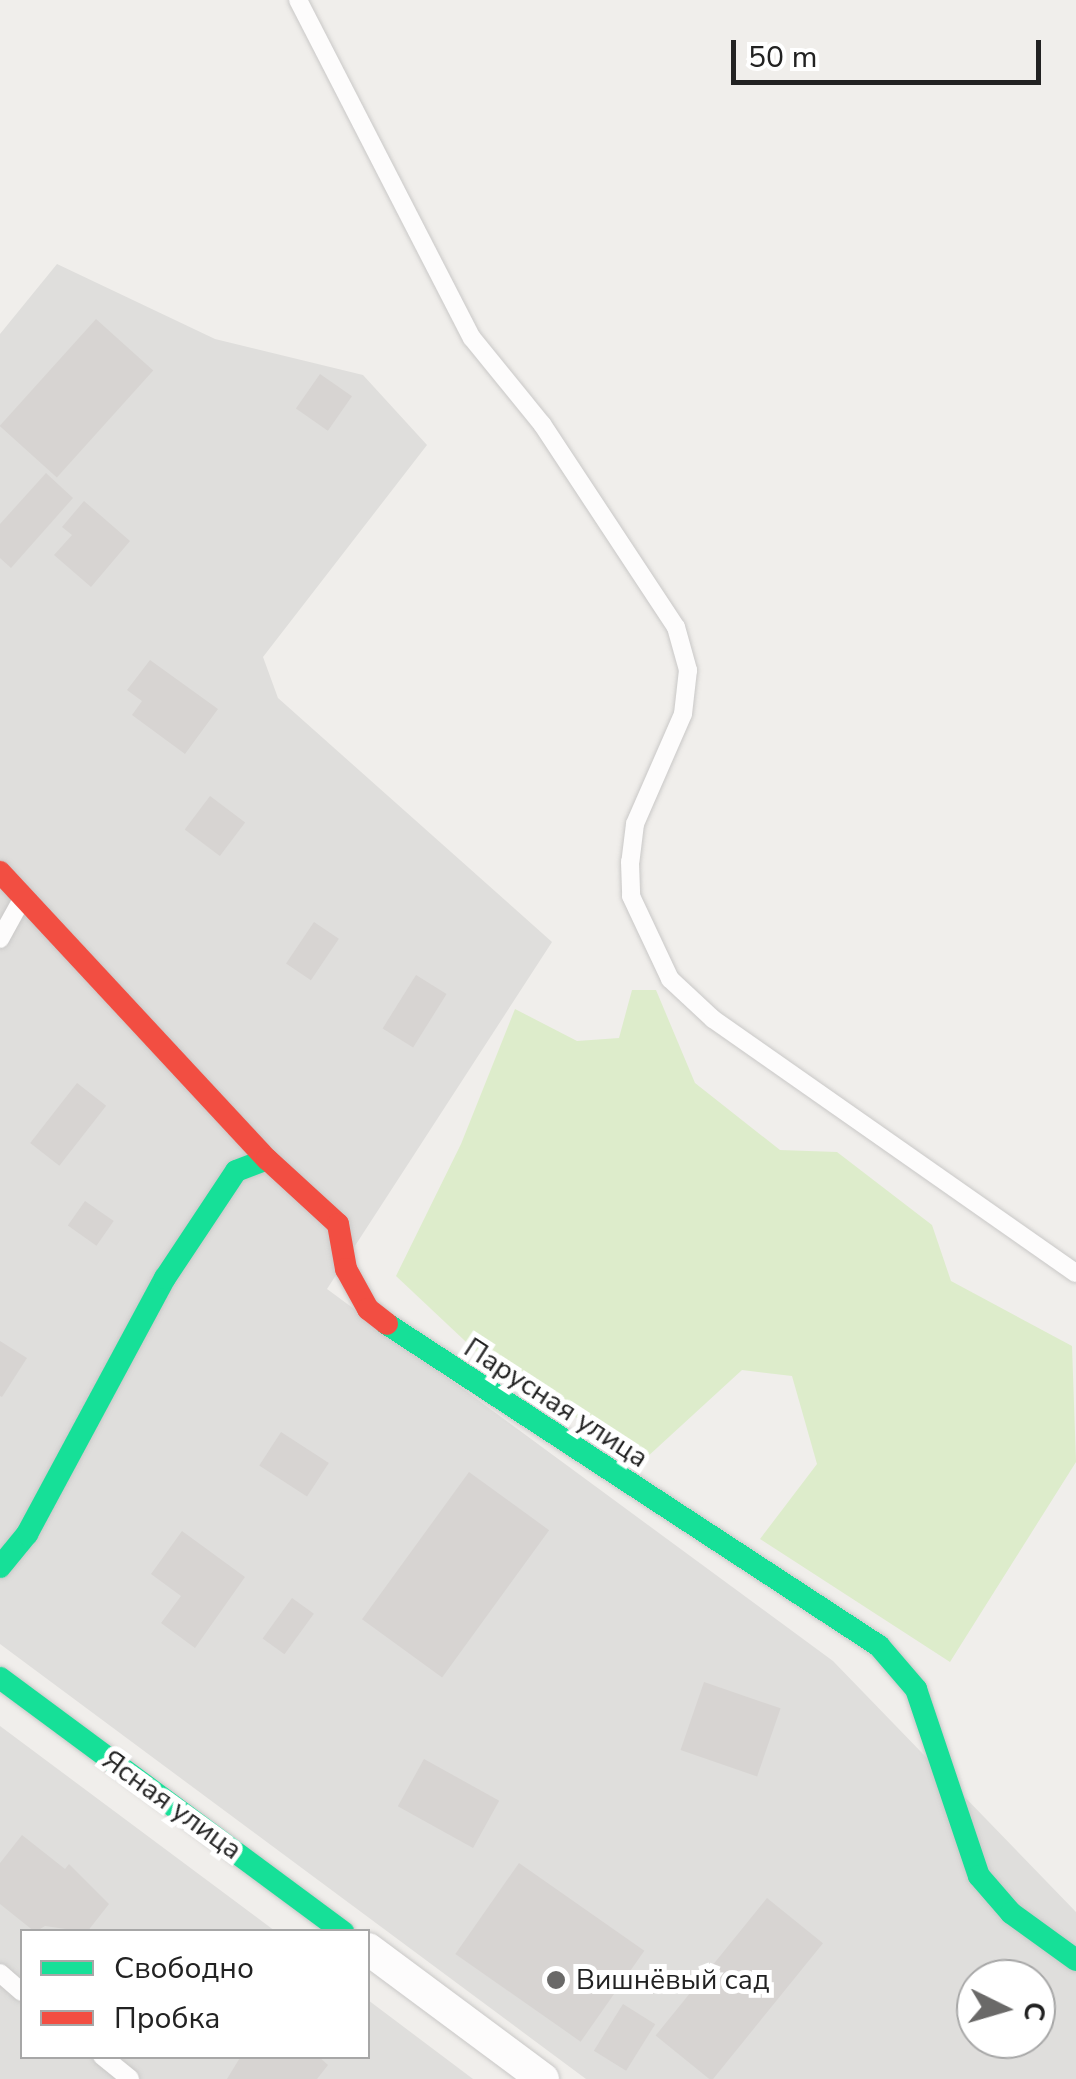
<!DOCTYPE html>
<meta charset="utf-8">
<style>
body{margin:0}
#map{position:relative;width:1076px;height:2079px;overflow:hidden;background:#f0eeeb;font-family:"Nunito Sans",sans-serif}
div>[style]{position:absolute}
.residential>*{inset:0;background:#dfdedc}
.grass>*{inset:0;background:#ddeccb}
.building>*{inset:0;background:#d7d4d2;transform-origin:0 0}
.roads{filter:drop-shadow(0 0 2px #c9c8c7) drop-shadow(0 0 2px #c9c8c7)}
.lane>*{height:18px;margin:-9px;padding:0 9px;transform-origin:9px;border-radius:9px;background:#fdfcfc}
.street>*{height:32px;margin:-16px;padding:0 16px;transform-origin:16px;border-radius:16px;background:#fdfcfc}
.fast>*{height:22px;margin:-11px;padding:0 11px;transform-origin:11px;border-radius:11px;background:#16e098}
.jam>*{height:22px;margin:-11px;padding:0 11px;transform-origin:11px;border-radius:11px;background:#f24e42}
.dots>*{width:28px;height:28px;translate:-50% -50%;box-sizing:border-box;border:5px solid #fff;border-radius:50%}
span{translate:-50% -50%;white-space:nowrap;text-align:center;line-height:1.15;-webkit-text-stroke:10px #fff;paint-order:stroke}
.street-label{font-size:28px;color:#222}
.poi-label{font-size:28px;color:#222}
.left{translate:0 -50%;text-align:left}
.legend{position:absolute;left:20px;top:1929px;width:350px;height:130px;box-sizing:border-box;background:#fff;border:2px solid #a7a7a7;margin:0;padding:12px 18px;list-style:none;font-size:30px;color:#222}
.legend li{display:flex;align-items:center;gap:20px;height:50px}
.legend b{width:50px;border:2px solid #a7a7a7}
.north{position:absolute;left:956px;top:1959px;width:100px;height:100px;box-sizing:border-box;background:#fff;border:2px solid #a7a7a7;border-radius:50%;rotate:95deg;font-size:28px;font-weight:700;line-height:40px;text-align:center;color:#222}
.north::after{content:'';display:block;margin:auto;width:35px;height:45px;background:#6a6968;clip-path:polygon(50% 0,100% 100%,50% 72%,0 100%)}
.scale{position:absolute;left:731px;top:40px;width:310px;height:45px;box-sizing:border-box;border:5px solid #222;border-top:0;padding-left:12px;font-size:30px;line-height:35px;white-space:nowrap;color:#222;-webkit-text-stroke:8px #fff;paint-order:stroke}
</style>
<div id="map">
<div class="residential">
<i style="clip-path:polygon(evenodd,57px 264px,215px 339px,363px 375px,427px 445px,263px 657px,278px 698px,552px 942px,327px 1289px,833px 1661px,1076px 1912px,1076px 2079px,586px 2079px,0 1644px,0 334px,57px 264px,976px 1979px,1036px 1979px,1036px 2039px,976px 2039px,976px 1979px)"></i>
<i style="clip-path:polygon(0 1726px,275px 1931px,22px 1932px,22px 2056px,368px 2056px,368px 2000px,473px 2079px,0 2079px)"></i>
</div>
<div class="grass">
<i style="clip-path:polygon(632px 990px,656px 990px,695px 1083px,780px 1150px,837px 1152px,932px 1225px,951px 1281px,1072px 1346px,1076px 1462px,950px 1662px,760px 1539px,817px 1464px,792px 1376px,742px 1370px,646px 1458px,498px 1372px,396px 1276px,461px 1144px,515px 1009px,577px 1041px,619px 1038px)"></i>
</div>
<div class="building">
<i style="left:96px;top:319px;width:77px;height:144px;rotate:42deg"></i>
<i style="left:320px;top:374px;width:39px;height:42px;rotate:35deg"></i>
<i style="clip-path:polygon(46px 473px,73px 498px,11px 568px,0 558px,0 524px)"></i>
<i style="clip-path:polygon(84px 501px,130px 541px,91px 587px,54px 555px,72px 535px,62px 527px)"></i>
<i style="clip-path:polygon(150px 660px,218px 709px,185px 754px,132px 715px,142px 701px,127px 690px)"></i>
<i style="left:210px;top:796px;width:44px;height:42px;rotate:37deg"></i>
<i style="left:314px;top:922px;width:30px;height:50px;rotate:34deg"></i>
<i style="left:416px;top:975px;width:36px;height:63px;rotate:32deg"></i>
<i style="left:77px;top:1083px;width:37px;height:76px;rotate:38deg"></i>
<i style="left:85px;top:1201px;width:35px;height:30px;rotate:35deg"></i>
<i style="clip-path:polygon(0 1341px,27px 1358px,2px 1397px,0 1396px)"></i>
<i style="left:281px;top:1432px;width:57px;height:40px;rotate:33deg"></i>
<i style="left:469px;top:1472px;width:99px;height:182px;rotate:36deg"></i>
<i style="clip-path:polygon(182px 1531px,245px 1577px,195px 1648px,161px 1623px,181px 1596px,151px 1574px)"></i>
<i style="left:292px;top:1598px;width:27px;height:50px;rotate:36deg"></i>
<i style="left:704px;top:1682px;width:81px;height:72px;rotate:19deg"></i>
<i style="left:424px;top:1759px;width:86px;height:54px;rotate:29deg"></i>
<i style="clip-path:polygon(22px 1835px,65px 1869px,69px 1864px,109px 1904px,87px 1932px,45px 1926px,35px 1932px,0 1904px,0 1863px)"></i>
<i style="left:519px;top:1863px;width:153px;height:111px;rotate:35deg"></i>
<i style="left:767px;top:1898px;width:72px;height:177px;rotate:39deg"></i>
<i style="left:623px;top:2004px;width:38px;height:55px;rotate:32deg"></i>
<i style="clip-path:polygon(241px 2056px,318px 2056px,328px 2065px,317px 2079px,227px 2079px)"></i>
</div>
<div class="roads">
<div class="lane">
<i style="left:298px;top:0;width:380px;rotate:62.8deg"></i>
<i style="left:472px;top:338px;width:111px;rotate:50.9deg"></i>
<i style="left:542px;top:424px;width:243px;rotate:56.6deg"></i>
<i style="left:676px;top:627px;width:45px;rotate:74.4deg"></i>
<i style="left:688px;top:670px;width:44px;rotate:96.5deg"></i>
<i style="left:683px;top:714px;width:120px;rotate:113.6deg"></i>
<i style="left:635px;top:824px;width:38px;rotate:97deg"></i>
<i style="left:630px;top:862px;width:34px;rotate:88deg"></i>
<i style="left:631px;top:896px;width:92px;rotate:64.8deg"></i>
<i style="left:670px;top:979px;width:59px;rotate:42.9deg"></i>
<i style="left:713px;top:1019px;width:443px;rotate:35deg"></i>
<i style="left:0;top:939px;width:43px;rotate:-61.1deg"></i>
<i style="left:0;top:1973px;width:29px;rotate:41deg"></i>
<i style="left:102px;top:2056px;width:36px;rotate:39deg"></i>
</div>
<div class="street">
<i style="left:368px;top:1949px;width:218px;rotate:36.6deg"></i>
</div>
<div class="fast">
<i style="left:387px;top:1324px;width:588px;rotate:33.2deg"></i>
<i style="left:879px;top:1646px;width:57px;rotate:49.3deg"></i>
<i style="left:916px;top:1689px;width:197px;rotate:71.4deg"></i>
<i style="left:979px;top:1876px;width:49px;rotate:49.1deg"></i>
<i style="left:1011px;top:1913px;width:80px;rotate:35.9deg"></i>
<i style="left:0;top:1567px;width:43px;rotate:-50.7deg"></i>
<i style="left:27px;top:1534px;width:291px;rotate:-61.7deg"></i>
<i style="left:165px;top:1278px;width:128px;rotate:-56.4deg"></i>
<i style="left:236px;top:1171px;width:33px;rotate:-21deg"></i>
<i style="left:0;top:1678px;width:427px;rotate:36.5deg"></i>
</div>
<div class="jam">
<i style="left:0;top:872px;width:392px;rotate:47.1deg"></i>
<i style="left:267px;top:1159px;width:96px;rotate:42.5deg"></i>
<i style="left:338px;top:1224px;width:46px;rotate:79.9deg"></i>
<i style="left:346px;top:1269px;width:46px;rotate:61.2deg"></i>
<i style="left:368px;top:1309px;width:24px;rotate:38deg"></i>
</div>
</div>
<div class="dots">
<i style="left:556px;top:1980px;background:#6a6968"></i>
</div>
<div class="street-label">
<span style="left:556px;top:1403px;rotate:33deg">Парусная улица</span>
<span style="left:172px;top:1805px;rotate:36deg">Ясная улица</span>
</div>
<div class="poi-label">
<span class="left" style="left:576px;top:1980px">Вишнёвый сад</span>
</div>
<ul class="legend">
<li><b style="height:12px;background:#16e098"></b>Свободно</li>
<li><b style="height:12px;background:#f24e42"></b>Пробка</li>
</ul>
<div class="north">С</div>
<div class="scale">50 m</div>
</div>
